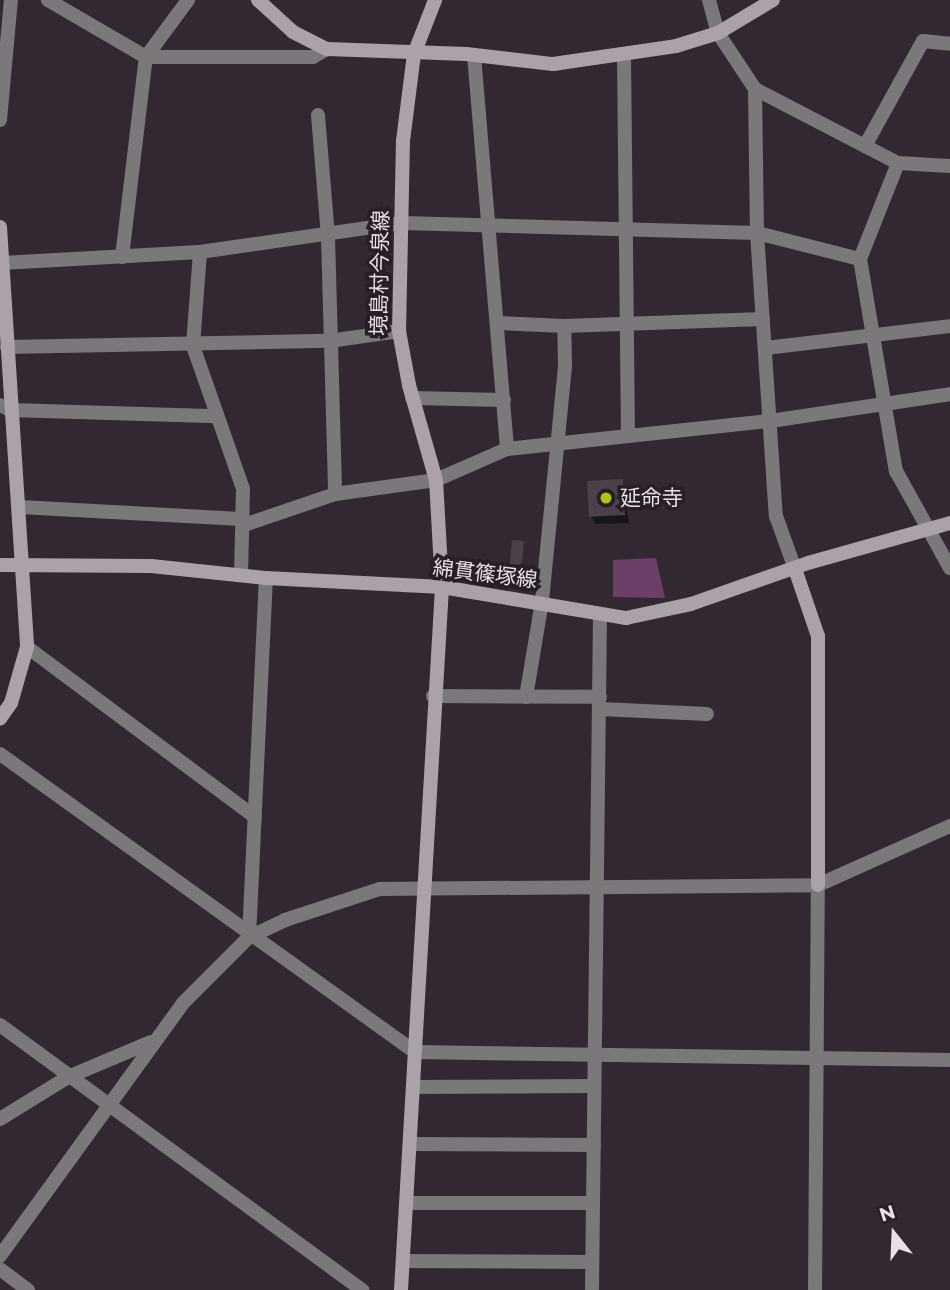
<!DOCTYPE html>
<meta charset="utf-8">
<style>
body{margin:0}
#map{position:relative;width:950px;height:1290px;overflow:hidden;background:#322831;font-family:Montserrat,"Noto Sans JP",sans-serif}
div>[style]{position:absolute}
.green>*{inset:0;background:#6c3f68}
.shadow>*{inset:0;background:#0007}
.building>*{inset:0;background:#4c414b;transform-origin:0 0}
.street>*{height:14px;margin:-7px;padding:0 7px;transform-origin:7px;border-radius:7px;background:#7c777b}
.secondary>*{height:14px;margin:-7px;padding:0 7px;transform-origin:7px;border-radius:7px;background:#aaa1a9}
.dots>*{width:19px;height:19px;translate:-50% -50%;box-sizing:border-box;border:4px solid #281e27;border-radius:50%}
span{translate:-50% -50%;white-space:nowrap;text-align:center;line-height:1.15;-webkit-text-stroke:7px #281e27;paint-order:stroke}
.street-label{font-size:21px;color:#e7e0e6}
.poi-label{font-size:21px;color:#e7e0e6}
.left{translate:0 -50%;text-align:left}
.north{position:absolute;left:859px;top:1199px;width:70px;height:70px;-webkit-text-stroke:5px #281e27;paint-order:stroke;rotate:342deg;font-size:19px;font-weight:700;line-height:28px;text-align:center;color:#e7e0e6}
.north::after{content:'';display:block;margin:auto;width:24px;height:32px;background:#e7e0e6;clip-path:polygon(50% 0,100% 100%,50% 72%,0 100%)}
</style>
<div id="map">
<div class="green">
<i style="clip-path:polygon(656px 558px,665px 598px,613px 597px,613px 560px)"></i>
</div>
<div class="shadow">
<i style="clip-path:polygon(622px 481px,629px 523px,596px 524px,591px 516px)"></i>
<i style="clip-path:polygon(522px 543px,522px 573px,514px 572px,511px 567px)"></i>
</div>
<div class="building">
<i style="left:623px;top:479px;width:36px;height:36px;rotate:87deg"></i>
<i style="left:512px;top:540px;width:12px;height:28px;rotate:5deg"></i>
</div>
<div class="street">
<i style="left:48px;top:0;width:113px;rotate:30.2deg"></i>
<i style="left:146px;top:57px;width:167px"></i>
<i style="left:313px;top:57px;width:16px;rotate:-30deg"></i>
<i style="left:709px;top:0;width:34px;rotate:75deg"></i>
<i style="left:718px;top:33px;width:67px;rotate:56.5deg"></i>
<i style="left:755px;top:89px;width:161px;rotate:27.4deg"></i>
<i style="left:898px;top:163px;width:52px;rotate:3.3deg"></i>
<i style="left:474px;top:55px;width:395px;rotate:85.2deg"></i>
<i style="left:624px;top:56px;width:380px;rotate:89.4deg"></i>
<i style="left:755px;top:89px;width:144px;rotate:89.2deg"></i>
<i style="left:757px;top:233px;width:284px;rotate:86.2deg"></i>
<i style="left:776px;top:516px;width:56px;rotate:70.3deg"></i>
<i style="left:318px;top:115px;width:122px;rotate:85.3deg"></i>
<i style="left:328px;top:237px;width:257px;rotate:88.4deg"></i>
<i style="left:0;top:120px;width:121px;rotate:-84.8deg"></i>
<i style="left:865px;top:146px;width:120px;rotate:-61.1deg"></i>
<i style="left:923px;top:41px;width:27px;rotate:6deg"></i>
<i style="left:200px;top:252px;width:94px;rotate:94.3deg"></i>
<i style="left:193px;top:346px;width:151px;rotate:70.7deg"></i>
<i style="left:243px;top:489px;width:86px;rotate:91.3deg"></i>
<i style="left:122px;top:257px;width:201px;rotate:-83.2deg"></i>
<i style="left:146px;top:57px;width:71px;rotate:-53.6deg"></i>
<i style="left:860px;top:259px;width:103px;rotate:-68.4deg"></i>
<i style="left:2px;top:263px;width:198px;rotate:-3.2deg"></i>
<i style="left:200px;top:252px;width:204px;rotate:-8.2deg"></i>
<i style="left:402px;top:223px;width:355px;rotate:1.6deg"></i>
<i style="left:757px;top:233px;width:106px;rotate:14.2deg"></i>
<i style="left:860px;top:259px;width:215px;rotate:80.4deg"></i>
<i style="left:896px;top:471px;width:111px;rotate:60.9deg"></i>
<i style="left:497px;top:323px;width:67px;rotate:2.6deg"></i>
<i style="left:564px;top:326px;width:199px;rotate:-2deg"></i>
<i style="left:7px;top:347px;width:322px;rotate:-1.1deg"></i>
<i style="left:329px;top:341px;width:71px;rotate:-8.1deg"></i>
<i style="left:766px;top:348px;width:185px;rotate:-6.8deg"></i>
<i style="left:412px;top:398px;width:92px;rotate:1.2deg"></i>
<i style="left:0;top:405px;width:11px;rotate:27deg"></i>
<i style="left:10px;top:410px;width:207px;rotate:1.7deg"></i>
<i style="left:20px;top:507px;width:221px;rotate:3.1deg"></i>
<i style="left:244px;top:525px;width:96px;rotate:-18.8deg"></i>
<i style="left:335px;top:494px;width:102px;rotate:-7.9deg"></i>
<i style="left:436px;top:480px;width:77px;rotate:-23.6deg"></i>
<i style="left:507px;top:449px;width:264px;rotate:-6.1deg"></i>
<i style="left:770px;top:421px;width:182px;rotate:-8.5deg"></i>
<i style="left:27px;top:647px;width:284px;rotate:36.7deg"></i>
<i style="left:433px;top:696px;width:167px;rotate:0.3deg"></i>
<i style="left:526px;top:697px;width:97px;rotate:-80.5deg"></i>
<i style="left:542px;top:601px;width:237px;rotate:-84.4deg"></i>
<i style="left:565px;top:365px;width:39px;rotate:-91deg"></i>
<i style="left:601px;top:709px;width:106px;rotate:2.7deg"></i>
<i style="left:0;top:754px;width:511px;rotate:35.68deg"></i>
<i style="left:415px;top:1052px;width:535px;rotate:0.86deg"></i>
<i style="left:249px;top:937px;width:359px;rotate:-87.3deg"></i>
<i style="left:0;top:1025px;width:449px;rotate:36.2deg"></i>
<i style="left:413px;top:1087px;width:181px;rotate:-0.3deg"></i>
<i style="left:0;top:1119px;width:80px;rotate:-31.7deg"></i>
<i style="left:68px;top:1077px;width:90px;rotate:-22.9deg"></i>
<i style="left:410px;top:1144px;width:184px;rotate:0.3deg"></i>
<i style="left:406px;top:1203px;width:187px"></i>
<i style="left:0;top:1256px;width:312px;rotate:-54.1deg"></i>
<i style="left:183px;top:1003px;width:93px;rotate:-45deg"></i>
<i style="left:249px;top:937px;width:40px;rotate:-25deg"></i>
<i style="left:285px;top:920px;width:100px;rotate:-18.1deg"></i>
<i style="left:380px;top:889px;width:438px;rotate:-0.5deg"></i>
<i style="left:818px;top:885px;width:145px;rotate:-24.1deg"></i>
<i style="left:403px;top:1261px;width:189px;rotate:0.3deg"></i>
<i style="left:0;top:1269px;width:35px;rotate:37deg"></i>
<i style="left:592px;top:1290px;width:676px;rotate:-89.32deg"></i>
<i style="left:815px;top:1290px;width:405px;rotate:-89.6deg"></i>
</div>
<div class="secondary">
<i style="left:258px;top:0;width:47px;rotate:42.4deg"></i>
<i style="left:293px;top:32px;width:38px;rotate:27deg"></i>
<i style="left:327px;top:49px;width:139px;rotate:2.1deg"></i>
<i style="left:466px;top:54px;width:88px;rotate:6.6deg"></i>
<i style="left:553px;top:64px;width:124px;rotate:-8.3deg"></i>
<i style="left:676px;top:46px;width:44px;rotate:-17.2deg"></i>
<i style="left:718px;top:33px;width:64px;rotate:-31deg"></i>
<i style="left:0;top:227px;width:421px;rotate:86.3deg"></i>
<i style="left:27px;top:647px;width:58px;rotate:105.9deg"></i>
<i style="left:11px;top:703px;width:19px;rotate:125deg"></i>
<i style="left:0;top:565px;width:151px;rotate:0.4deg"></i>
<i style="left:151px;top:566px;width:116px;rotate:6deg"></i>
<i style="left:266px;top:578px;width:176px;rotate:2.9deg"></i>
<i style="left:442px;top:587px;width:187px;rotate:9.6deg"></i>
<i style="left:626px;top:618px;width:66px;rotate:-12.2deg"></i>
<i style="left:691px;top:604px;width:124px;rotate:-19.3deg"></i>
<i style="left:808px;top:563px;width:148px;rotate:-15.7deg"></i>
<i style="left:795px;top:569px;width:71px;rotate:71.1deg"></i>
<i style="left:818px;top:636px;width:249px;rotate:90deg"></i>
<i style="left:401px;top:1290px;width:704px;rotate:-86.66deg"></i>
<i style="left:442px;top:587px;width:107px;rotate:-93.2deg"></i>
<i style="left:436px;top:480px;width:99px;rotate:-105.9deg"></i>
<i style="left:409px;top:385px;width:55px;rotate:-100.5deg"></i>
<i style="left:399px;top:331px;width:190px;rotate:-88.8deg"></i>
<i style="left:403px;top:141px;width:88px;rotate:-82.8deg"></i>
<i style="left:414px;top:54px;width:58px;rotate:-68.7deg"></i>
</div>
<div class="dots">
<i style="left:606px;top:498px;background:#aac717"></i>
</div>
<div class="street-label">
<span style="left:380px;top:273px;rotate:-89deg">境島村今泉線</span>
<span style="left:485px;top:574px;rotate:7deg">綿貫篠塚線</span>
</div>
<div class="poi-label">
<span class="left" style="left:620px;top:498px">延命寺</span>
</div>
<div class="north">N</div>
</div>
